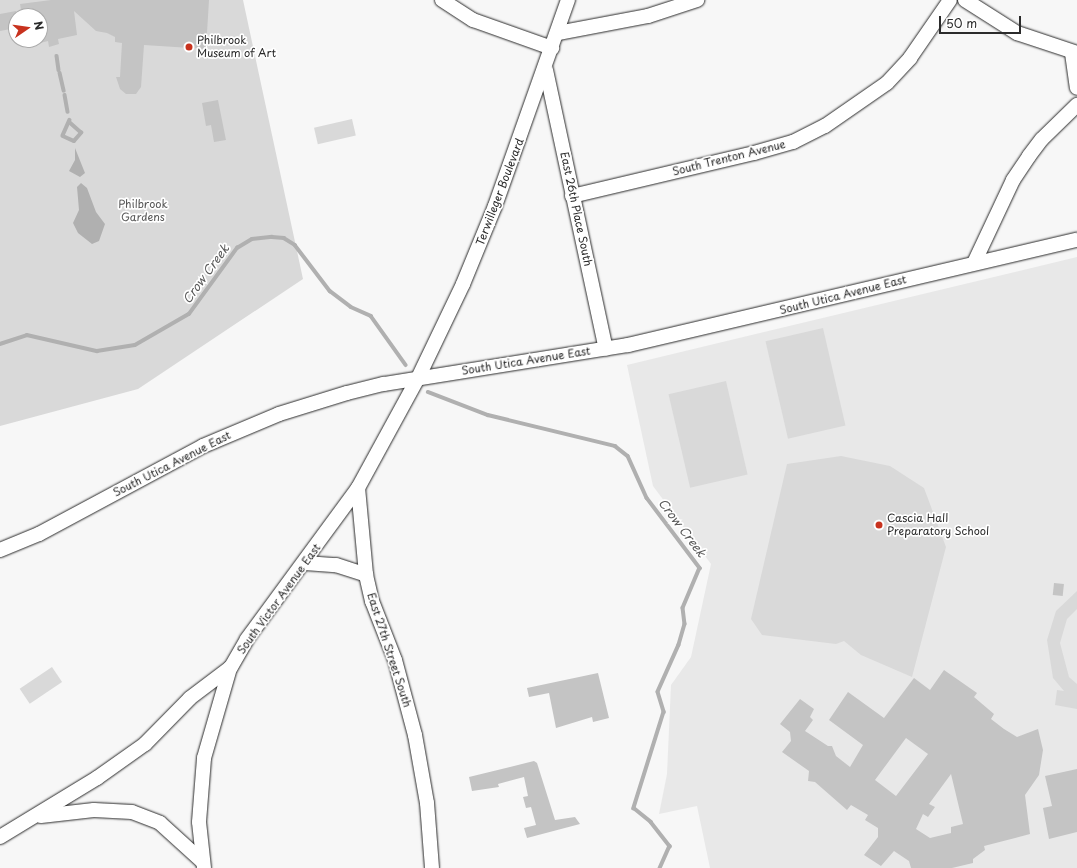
<!DOCTYPE html>
<style>
body{margin:0}
#map{position:relative;width:1077px;height:868px;overflow:hidden;background:#f7f7f7;font-family:"Playpen Sans",sans-serif}
div>[style]{position:absolute}
.built>*{inset:0;background:#e8e8e8}
.green>*{inset:0;background:#d9d9d9;transform-origin:0 0}
.water>*{inset:0;background:#b0b0b0}
.stream>*{height:3.5px;margin:-1.75px;padding:0 1.75px;transform-origin:1.75px;border-radius:1.75px;background:#b0b0b0}
.building>*{inset:0;background:#c4c4c4;transform-origin:0 0}
.roads{filter:drop-shadow(0 0 1px #2b2b2b) drop-shadow(0 0 1px #2b2b2b)}
.minor>*{height:14px;margin:-7px;padding:0 7px;transform-origin:7px;border-radius:7px;background:#fff}
.dots>*{width:11px;height:11px;translate:-50% -50%;box-sizing:border-box;border:2px solid #fff;border-radius:50%}
span{translate:-50% -50%;white-space:nowrap;text-align:center;line-height:1.15;-webkit-text-stroke:3.5px #fff;paint-order:stroke}
.poi-label{font-size:11px;color:#2b2b2b}
.left{translate:0 -50%;text-align:left}
.street-label{font-size:11px;color:#2b2b2b}
.park-label{font-size:11px;color:#565656}
.water-label{font-size:12px;color:#5a5a5a;font-style:italic}
.north{position:absolute;left:8px;top:8px;width:40px;height:40px;box-sizing:border-box;background:#fff;border:1px solid #aaa;border-radius:50%;rotate:77deg;font-size:11px;font-weight:700;line-height:16px;text-align:center;color:#2b2b2b}
.north::after{content:'';display:block;margin:auto;width:14px;height:18px;background:#c8321e;clip-path:polygon(50% 0,100% 100%,50% 72%,0 100%)}
.scale{position:absolute;left:939px;top:16px;width:82px;height:18px;box-sizing:border-box;border:2px solid #2b2b2b;border-top:0;padding-left:5px;font-size:12px;line-height:14px;white-space:nowrap;color:#2b2b2b;-webkit-text-stroke:3px #fff;paint-order:stroke}
</style>
<div id="map">
<div class="built">
<i style="clip-path:polygon(1077px 257px,1077px 868px,710px 868px,697px 806px,659px 814px,667px 774px,671px 685px,691px 657px,711px 564px,653px 486px,627px 365px)"></i>
</div>
<div class="green">
<i style="clip-path:polygon(evenodd,0 0,243px 0,303px 279px,138px 389px,0 426px,0 0,16px 16px,40px 16px,40px 40px,16px 40px,16px 16px)"></i>
<i style="left:352px;top:119px;width:17px;height:39px;rotate:77deg"></i>
<i style="left:823px;top:328px;width:100px;height:59px;rotate:77deg"></i>
<i style="left:726px;top:381px;width:96px;height:59px;rotate:77deg"></i>
<i style="clip-path:polygon(841px 456px,890px 466px,924px 488px,946px 547px,912px 677px,861px 655px,844px 641px,836px 644px,762px 635px,751px 619px,787px 464px)"></i>
<i style="clip-path:polygon(1077px 591px,1077px 609px,1067px 619px,1060px 643px,1069px 677px,1077px 684px,1077px 709px,1055px 705px,1057px 690px,1064px 691px,1053px 678px,1047px 640px,1056px 611px)"></i>
<i style="left:52px;top:667px;width:18px;height:39px;rotate:56deg"></i>
</div>
<div class="water">
<i style="clip-path:polygon(75px 148px,85px 173px,80px 177px,69px 171px,75px 160px)"></i>
<i style="clip-path:polygon(81px 183px,87px 188px,96px 212px,105px 224px,99px 241px,92px 244px,78px 233px,73px 223px,79px 210px,77px 187px)"></i>
</div>
<div class="stream">
<i style="left:57px;top:56px;width:14px;rotate:82deg"></i>
<i style="left:60px;top:73px;width:18px;rotate:77deg"></i>
<i style="left:65px;top:95px;width:17px;rotate:80deg"></i>
<i style="left:70px;top:120px;width:17px;rotate:114deg"></i>
<i style="left:63px;top:136px;width:12px;rotate:24deg"></i>
<i style="left:74px;top:141px;width:11px;rotate:-49deg"></i>
<i style="left:81px;top:133px;width:15px;rotate:-138deg"></i>
<i style="left:0;top:344px;width:28px;rotate:-18deg"></i>
<i style="left:27px;top:335px;width:72px;rotate:12.9deg"></i>
<i style="left:97px;top:351px;width:38px;rotate:-9deg"></i>
<i style="left:135px;top:345px;width:62px;rotate:-29.9deg"></i>
<i style="left:189px;top:314px;width:82px;rotate:-54deg"></i>
<i style="left:237px;top:248px;width:17px;rotate:-31deg"></i>
<i style="left:252px;top:239px;width:20px;rotate:-6deg"></i>
<i style="left:272px;top:237px;width:12px;rotate:5deg"></i>
<i style="left:284px;top:238px;width:13px;rotate:32deg"></i>
<i style="left:295px;top:245px;width:58px;rotate:52.7deg"></i>
<i style="left:330px;top:291px;width:26px;rotate:37deg"></i>
<i style="left:351px;top:307px;width:22px;rotate:24deg"></i>
<i style="left:371px;top:316px;width:60px;rotate:54.5deg"></i>
<i style="left:428px;top:392px;width:64px;rotate:21deg"></i>
<i style="left:488px;top:415px;width:131px;rotate:13.7deg"></i>
<i style="left:615px;top:446px;width:16px;rotate:38deg"></i>
<i style="left:628px;top:456px;width:46px;rotate:65.7deg"></i>
<i style="left:647px;top:498px;width:88px;rotate:52.9deg"></i>
<i style="left:700px;top:568px;width:43px;rotate:113deg"></i>
<i style="left:683px;top:608px;width:16px;rotate:83deg"></i>
<i style="left:685px;top:624px;width:22px;rotate:106deg"></i>
<i style="left:679px;top:645px;width:51px;rotate:114.1deg"></i>
<i style="left:658px;top:692px;width:21px;rotate:73deg"></i>
<i style="left:664px;top:712px;width:101px;rotate:107.4deg"></i>
<i style="left:634px;top:808px;width:22px;rotate:39deg"></i>
<i style="left:651px;top:822px;width:31px;rotate:52deg"></i>
<i style="left:670px;top:846px;width:24px;rotate:114deg"></i>
</div>
<div class="building">
<i style="clip-path:polygon(51px 0,209px 0,206px 49px,144px 45px,141px 87px,136px 94px,126px 94px,120px 89px,116px 77px,120px 77px,122px 43px,115px 42px,115px 37px,107px 33px,96px 31px,74px 11px,77px 35px,58px 39px,59px 44px,49px 47px,48px 41px,40px 43px,40px 16px,22px 16px,20px 4px)"></i>
<i style="clip-path:polygon(16px 11px,16px 28px,0 31px,0 14px)"></i>
<i style="clip-path:polygon(218px 100px,226px 140px,214px 142px,211px 125px,206px 126px,202px 103px)"></i>
<i style="left:1054px;top:583px;width:10px;height:12px;rotate:6deg"></i>
<i style="clip-path:polygon(evenodd,944px 670px,977px 693px,974px 697px,994px 714px,991px 719px,1004px 729px,1017px 737px,1038px 729px,1043px 750px,1039px 775px,1025px 795px,1030px 834px,984px 846px,985px 850px,973px 859px,973px 863px,952px 868px,911px 868px,909px 861px,894px 851px,881px 866px,864px 855px,878px 837px,878px 828px,865px 820px,868px 815px,851px 805px,847px 810px,815px 782px,808px 781px,809px 771px,782px 752px,791px 741px,790px 732px,780px 724px,800px 699px,814px 709px,810px 717px,813px 720px,805px 731px,828px 746px,832px 746px,836px 756px,850px 767px,863px 745px,829px 720px,848px 692px,884px 718px,914px 678px,930px 690px,944px 670px,906px 738px,928px 754px,896px 796px,875px 780px,906px 738px,944px 670px,951px 774px,963px 824px,951px 827px,951px 833px,930px 838px,916px 829px,923px 814px,928px 817px,935px 807px,929px 804px,951px 774px)"></i>
<i style="clip-path:polygon(598px 673px,609px 718px,593px 722px,592px 717px,556px 728px,549px 693px,529px 697px,527px 688px)"></i>
<i style="clip-path:polygon(534px 761px,537px 763px,555px 820px,575px 817px,580px 824px,527px 838px,524px 828px,536px 825px,531px 807px,526px 808px,523px 797px,528px 796px,524px 777px,498px 784px,499px 787px,472px 791px,469px 777px)"></i>
<i style="clip-path:polygon(1077px 769px,1077px 832px,1049px 839px,1043px 808px,1052px 806px,1045px 776px)"></i>
</div>
<div class="roads">
<div class="minor">
<i style="left:442px;top:0;width:37px;rotate:33deg"></i>
<i style="left:473px;top:20px;width:84px;rotate:19.5deg"></i>
<i style="left:965px;top:0;width:62px;rotate:32.4deg"></i>
<i style="left:1017px;top:33px;width:63px;rotate:18.4deg"></i>
<i style="left:558px;top:33px;width:92px;rotate:-10.7deg"></i>
<i style="left:648px;top:16px;width:52px;rotate:-18.1deg"></i>
<i style="left:1072px;top:53px;width:35px;rotate:82deg"></i>
<i style="left:546px;top:70px;width:285px;rotate:77.9deg"></i>
<i style="left:572px;top:196px;width:187px;rotate:-13.3deg"></i>
<i style="left:754px;top:153px;width:41px;rotate:-15.8deg"></i>
<i style="left:793px;top:142px;width:36px;rotate:-27deg"></i>
<i style="left:825px;top:126px;width:75px;rotate:-34.7deg"></i>
<i style="left:887px;top:83px;width:34px;rotate:-47deg"></i>
<i style="left:910px;top:58px;width:70px;rotate:-55.4deg"></i>
<i style="left:974px;top:263px;width:92px;rotate:-64.8deg"></i>
<i style="left:1013px;top:180px;width:29px;rotate:-56deg"></i>
<i style="left:1029px;top:156px;width:21px;rotate:-53deg"></i>
<i style="left:1042px;top:139px;width:49px;rotate:-44.2deg"></i>
<i style="left:358px;top:488px;width:87px;rotate:84.7deg"></i>
<i style="left:366px;top:575px;width:27px;rotate:77deg"></i>
<i style="left:372px;top:601px;width:63px;rotate:68.7deg"></i>
<i style="left:395px;top:660px;width:78px;rotate:75.1deg"></i>
<i style="left:415px;top:735px;width:69px;rotate:80deg"></i>
<i style="left:427px;top:803px;width:65px;rotate:85.6deg"></i>
<i style="left:0;top:550px;width:42px;rotate:-22.3deg"></i>
<i style="left:39px;top:534px;width:186px;rotate:-28.2deg"></i>
<i style="left:203px;top:446px;width:82px;rotate:-22.8deg"></i>
<i style="left:279px;top:414px;width:71px;rotate:-17.2deg"></i>
<i style="left:347px;top:393px;width:38px;rotate:-14deg"></i>
<i style="left:384px;top:384px;width:247px;rotate:-9.1deg"></i>
<i style="left:628px;top:345px;width:461px;rotate:-13.2deg"></i>
<i style="left:305px;top:563px;width:31px;rotate:4deg"></i>
<i style="left:336px;top:565px;width:32px;rotate:18deg"></i>
<i style="left:41px;top:816px;width:53px;rotate:-6.5deg"></i>
<i style="left:94px;top:810px;width:38px;rotate:3deg"></i>
<i style="left:132px;top:812px;width:30px;rotate:21deg"></i>
<i style="left:160px;top:823px;width:58px;rotate:42.2deg"></i>
<i style="left:0;top:837px;width:114px;rotate:-31.3deg"></i>
<i style="left:97px;top:778px;width:59px;rotate:-35.3deg"></i>
<i style="left:145px;top:744px;width:64px;rotate:-45.6deg"></i>
<i style="left:190px;top:698px;width:51px;rotate:-37.1deg"></i>
<i style="left:231px;top:667px;width:32px;rotate:-60deg"></i>
<i style="left:247px;top:639px;width:187px;rotate:-53.7deg"></i>
<i style="left:358px;top:488px;width:125px;rotate:-61.4deg"></i>
<i style="left:418px;top:378px;width:104px;rotate:-64.4deg"></i>
<i style="left:463px;top:284px;width:84px;rotate:-67.7deg"></i>
<i style="left:495px;top:206px;width:219px;rotate:-70.5deg"></i>
<i style="left:204px;top:868px;width:46px;rotate:-96.2deg"></i>
<i style="left:199px;top:822px;width:64px;rotate:-85.5deg"></i>
<i style="left:204px;top:758px;width:94px;rotate:-73.9deg"></i>
</div>
</div>
<div class="dots">
<i style="left:189px;top:47px;background:#c8321e"></i>
<i style="left:879px;top:525px;background:#c8321e"></i>
</div>
<div class="poi-label">
<span class="left" style="left:197px;top:47px">Philbrook<br>Museum of Art</span>
<span class="left" style="left:887px;top:525px">Cascia Hall<br>Preparatory School</span>
</div>
<div class="street-label">
<span style="left:729px;top:158px;rotate:-14deg">South Trenton Avenue</span>
<span style="left:500px;top:192px;rotate:-69deg">Terwilleger Boulevard</span>
<span style="left:576px;top:209px;rotate:78deg">East 26th Place South</span>
<span style="left:843px;top:295px;rotate:-14deg">South Utica Avenue East</span>
<span style="left:526px;top:361px;rotate:-9deg">South Utica Avenue East</span>
<span style="left:172px;top:464px;rotate:-27deg">South Utica Avenue East</span>
<span style="left:279px;top:599px;rotate:-54deg">South Victor Avenue East</span>
<span style="left:389px;top:650px;rotate:72deg">East 27th Street South</span>
</div>
<div class="park-label">
<span style="left:143px;top:211px">Philbrook<br>Gardens</span>
</div>
<div class="water-label">
<span style="left:206px;top:274px;rotate:-54deg">Crow Creek</span>
<span style="left:682px;top:528px;rotate:53deg">Crow Creek</span>
</div>
<div class="north">N</div>
<div class="scale">50 m</div>
</div>
